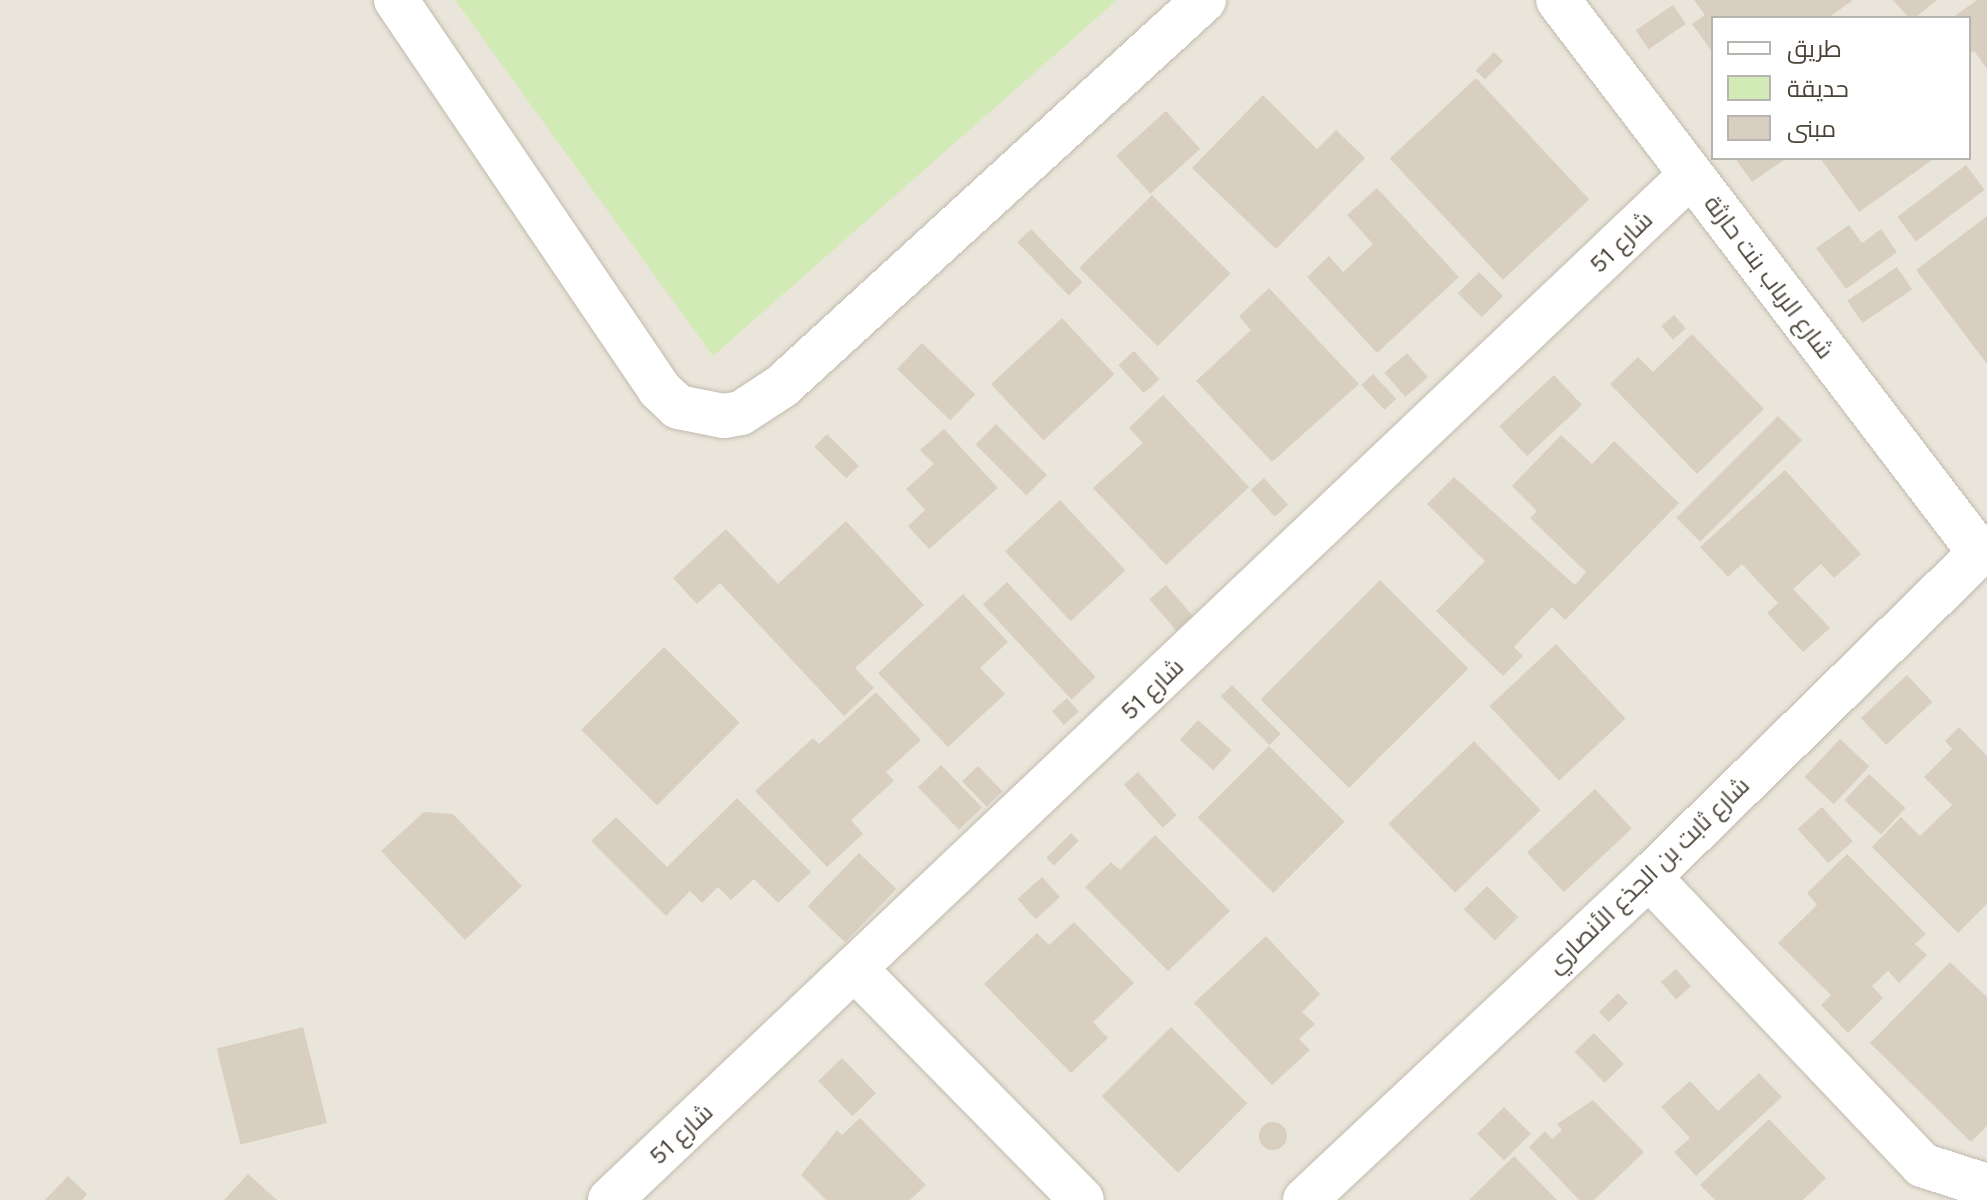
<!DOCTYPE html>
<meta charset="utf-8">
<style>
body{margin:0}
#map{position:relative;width:1987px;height:1200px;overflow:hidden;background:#f6f3ec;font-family:Figtree,Cairo,sans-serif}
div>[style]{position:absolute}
.residential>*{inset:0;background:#eae5da}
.green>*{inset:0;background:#d2eab5}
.building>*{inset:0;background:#d8cfc1;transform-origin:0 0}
.round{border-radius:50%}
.roads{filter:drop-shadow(0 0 2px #c2bbae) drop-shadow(0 0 2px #c2bbae)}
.street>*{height:44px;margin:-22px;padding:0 22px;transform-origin:22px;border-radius:22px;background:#fff}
span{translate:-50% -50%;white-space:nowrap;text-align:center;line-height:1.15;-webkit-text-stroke:6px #fff;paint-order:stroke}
.street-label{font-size:24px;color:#4b4439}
.legend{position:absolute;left:1711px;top:16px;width:260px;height:144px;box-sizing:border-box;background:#fff;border:2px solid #b7b4b0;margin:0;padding:10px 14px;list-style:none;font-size:24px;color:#4b4439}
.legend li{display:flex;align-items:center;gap:16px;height:40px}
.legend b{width:40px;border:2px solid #b7b4b0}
</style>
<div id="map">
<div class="residential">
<i style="clip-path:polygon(evenodd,0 0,1987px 0,1987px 1200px,0 1200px,0 0,1713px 18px,1969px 18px,1969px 158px,1713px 158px,1713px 18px)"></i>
</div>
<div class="green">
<i style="clip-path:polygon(455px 0,1117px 0,713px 356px)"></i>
</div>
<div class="building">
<i style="clip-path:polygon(1694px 0,1853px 0,1828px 18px,1713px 18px,1713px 53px,1692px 24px,1705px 15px)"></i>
<i style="clip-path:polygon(1893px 0,1937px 0,1915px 18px,1909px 18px)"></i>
<i style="clip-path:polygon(1977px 0,1987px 0,1987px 69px,1974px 51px,1969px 54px,1969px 18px,1952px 18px)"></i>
<i style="left:1673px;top:5px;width:23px;height:45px;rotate:56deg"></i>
<i style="left:1494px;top:52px;width:13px;height:26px;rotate:45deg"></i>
<i style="left:1476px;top:78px;width:166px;height:118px;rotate:47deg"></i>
<i style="clip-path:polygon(1263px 95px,1317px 149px,1336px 130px,1365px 158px,1276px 249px,1192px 168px)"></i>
<i style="left:1166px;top:111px;width:51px;height:67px;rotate:48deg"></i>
<i style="clip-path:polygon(1735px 158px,1787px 158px,1752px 182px)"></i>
<i style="clip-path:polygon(1820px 158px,1935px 158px,1859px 212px)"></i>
<i style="left:1966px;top:165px;width:31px;height:86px;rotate:53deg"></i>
<i style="clip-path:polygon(1377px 188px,1459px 277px,1377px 353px,1307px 277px,1329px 256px,1343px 272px,1373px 244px,1347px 215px)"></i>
<i style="left:1152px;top:195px;width:111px;height:103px;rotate:45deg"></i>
<i style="clip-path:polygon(1987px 216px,1987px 364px,1916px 270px)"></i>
<i style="clip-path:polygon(1849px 225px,1862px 243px,1881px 229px,1897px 252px,1846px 289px,1816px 248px)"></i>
<i style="left:1031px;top:229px;width:74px;height:19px;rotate:46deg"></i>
<i style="left:1897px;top:267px;width:27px;height:60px;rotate:56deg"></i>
<i style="left:1479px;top:272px;width:34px;height:30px;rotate:45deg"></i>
<i style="clip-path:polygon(1269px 288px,1359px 384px,1272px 462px,1196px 381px,1251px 330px,1239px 316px)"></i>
<i style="left:1674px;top:315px;width:18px;height:17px;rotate:49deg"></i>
<i style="left:1062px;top:318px;width:77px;height:97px;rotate:47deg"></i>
<i style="clip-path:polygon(1692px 334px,1764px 409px,1697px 474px,1610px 384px,1638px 357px,1653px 372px)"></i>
<i style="left:922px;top:343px;width:74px;height:36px;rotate:44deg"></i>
<i style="left:1134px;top:351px;width:38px;height:21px;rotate:48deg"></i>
<i style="left:1407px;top:353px;width:32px;height:30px;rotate:49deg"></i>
<i style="left:1373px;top:374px;width:34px;height:16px;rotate:47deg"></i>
<i style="left:1554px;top:375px;width:41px;height:75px;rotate:47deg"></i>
<i style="clip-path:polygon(1163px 395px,1249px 487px,1166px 565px,1093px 488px,1143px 443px,1129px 428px)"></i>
<i style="left:1778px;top:416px;width:34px;height:144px;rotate:45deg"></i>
<i style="left:996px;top:424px;width:72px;height:29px;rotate:45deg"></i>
<i style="clip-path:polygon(944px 429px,998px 488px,929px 549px,908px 526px,925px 510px,906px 489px,934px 464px,920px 450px)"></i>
<i style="left:827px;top:434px;width:45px;height:18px;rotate:45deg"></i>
<i style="clip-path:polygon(1561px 435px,1592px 464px,1614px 441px,1679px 503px,1565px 620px,1552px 607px,1514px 647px,1523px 656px,1503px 676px,1436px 611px,1485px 561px,1427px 504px,1454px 477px,1575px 585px,1586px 572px,1530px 518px,1537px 511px,1512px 486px)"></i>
<i style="clip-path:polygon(1785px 470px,1861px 554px,1834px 578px,1821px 564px,1793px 589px,1830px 628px,1803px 652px,1767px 613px,1778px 603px,1742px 564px,1728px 577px,1700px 547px)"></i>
<i style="left:1264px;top:478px;width:36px;height:18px;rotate:48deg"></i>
<i style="left:1060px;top:500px;width:96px;height:75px;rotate:47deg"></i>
<i style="clip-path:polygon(846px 521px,924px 605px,855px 668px,874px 688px,844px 716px,720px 583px,697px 604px,673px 578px,726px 529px,778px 584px)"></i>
<i style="left:1380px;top:580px;width:125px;height:169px;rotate:45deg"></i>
<i style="left:1007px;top:582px;width:130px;height:33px;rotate:47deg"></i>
<i style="left:1166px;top:585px;width:41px;height:22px;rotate:49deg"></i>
<i style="clip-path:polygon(963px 594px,1008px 642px,980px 668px,1005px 694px,948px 747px,878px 673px)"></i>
<i style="left:1556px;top:644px;width:102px;height:91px;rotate:47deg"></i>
<i style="left:664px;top:647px;width:107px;height:117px;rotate:45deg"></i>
<i style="left:1907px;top:675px;width:37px;height:63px;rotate:47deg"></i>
<i style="left:1232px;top:685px;width:69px;height:16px;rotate:45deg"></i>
<i style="clip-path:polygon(876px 692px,921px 740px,886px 772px,894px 781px,851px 820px,863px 834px,827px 867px,755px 791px,813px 738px,819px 744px)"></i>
<i style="left:1067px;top:698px;width:18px;height:20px;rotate:49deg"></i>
<i style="left:1198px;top:720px;width:45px;height:27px;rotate:42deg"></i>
<i style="clip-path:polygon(1959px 727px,1987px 756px,1987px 904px,1958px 933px,1872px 847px,1901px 817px,1920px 836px,1952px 805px,1924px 777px,1952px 749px,1945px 741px)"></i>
<i style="left:1840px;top:739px;width:40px;height:52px;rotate:43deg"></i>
<i style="left:1474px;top:741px;width:96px;height:119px;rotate:46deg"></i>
<i style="left:1269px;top:746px;width:107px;height:101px;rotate:45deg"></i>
<i style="left:941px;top:765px;width:59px;height:32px;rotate:46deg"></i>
<i style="left:978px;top:766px;width:35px;height:22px;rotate:46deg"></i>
<i style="left:1138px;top:772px;width:58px;height:19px;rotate:48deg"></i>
<i style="left:1869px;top:774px;width:50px;height:36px;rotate:43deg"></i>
<i style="left:1595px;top:789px;width:54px;height:93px;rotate:47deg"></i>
<i style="clip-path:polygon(737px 798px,811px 872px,778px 903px,754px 879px,731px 900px,718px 887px,702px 903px,690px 891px,666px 916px,591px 841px,616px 817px,667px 867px)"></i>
<i style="left:1822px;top:807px;width:46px;height:33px;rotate:48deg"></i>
<i style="clip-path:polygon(424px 812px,453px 814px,522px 886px,465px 940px,381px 851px)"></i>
<i style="left:1071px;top:833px;width:11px;height:35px;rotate:45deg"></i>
<i style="clip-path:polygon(1155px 835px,1230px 911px,1168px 971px,1085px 887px,1111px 862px,1120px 870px)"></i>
<i style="left:859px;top:853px;width:52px;height:74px;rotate:44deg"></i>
<i style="clip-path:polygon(1847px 854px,1926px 934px,1915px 944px,1927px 955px,1899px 983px,1888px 971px,1872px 986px,1883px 998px,1848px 1033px,1821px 1005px,1831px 995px,1778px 943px,1817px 905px,1807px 893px)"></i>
<i style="left:1042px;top:877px;width:27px;height:33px;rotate:48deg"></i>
<i style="left:1487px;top:886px;width:44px;height:33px;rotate:45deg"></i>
<i style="clip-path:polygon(1074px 922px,1134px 983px,1093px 1022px,1108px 1038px,1071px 1073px,984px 984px,1037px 933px,1049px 945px)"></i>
<i style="clip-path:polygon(1266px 936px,1320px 994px,1302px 1012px,1315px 1024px,1299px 1039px,1310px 1050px,1272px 1085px,1194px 1003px)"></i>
<i style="clip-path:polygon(1950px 962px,1987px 997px,1987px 1126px,1971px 1142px,1870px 1043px)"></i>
<i style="left:1676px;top:969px;width:23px;height:20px;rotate:49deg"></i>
<i style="left:1618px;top:993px;width:14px;height:27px;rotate:45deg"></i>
<i style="left:303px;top:1027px;width:99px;height:89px;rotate:76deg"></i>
<i style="left:1171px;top:1027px;width:108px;height:98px;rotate:45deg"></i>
<i style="left:1594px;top:1033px;width:43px;height:27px;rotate:46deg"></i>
<i style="left:842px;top:1058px;width:49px;height:33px;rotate:46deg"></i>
<i style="clip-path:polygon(1759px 1073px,1782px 1097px,1696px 1176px,1674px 1152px,1690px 1138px,1661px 1107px,1690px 1081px,1718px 1111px)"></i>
<i style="clip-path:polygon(1593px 1100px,1644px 1152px,1594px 1200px,1579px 1200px,1529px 1147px,1545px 1131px,1552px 1139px,1562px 1130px,1557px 1124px)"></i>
<i style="left:1504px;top:1107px;width:38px;height:38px;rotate:45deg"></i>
<i style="clip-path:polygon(860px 1118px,926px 1185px,910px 1200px,826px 1200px,801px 1175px,837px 1130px,842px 1135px)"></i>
<i style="clip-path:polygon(1769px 1119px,1826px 1178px,1803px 1200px,1715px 1200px,1700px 1185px)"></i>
<i class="round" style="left:1259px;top:1122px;width:28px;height:28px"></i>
<i style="clip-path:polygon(1514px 1156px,1557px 1200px,1469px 1200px)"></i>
<i style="clip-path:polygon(248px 1174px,277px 1200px,224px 1200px)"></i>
<i style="clip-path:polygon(68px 1176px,87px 1194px,82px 1200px,45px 1200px)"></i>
</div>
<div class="roads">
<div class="street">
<i style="left:396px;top:0;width:470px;rotate:55.9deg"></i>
<i style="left:659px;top:389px;width:26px;rotate:43deg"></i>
<i style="left:678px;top:407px;width:47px;rotate:11.1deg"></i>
<i style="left:724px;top:416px;width:17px;rotate:-10deg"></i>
<i style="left:741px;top:413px;width:49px;rotate:-33.4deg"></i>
<i style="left:782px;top:386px;width:572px;rotate:-42.45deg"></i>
<i style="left:1558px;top:0;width:696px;rotate:52.65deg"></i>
<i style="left:1649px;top:877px;width:397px;rotate:46.5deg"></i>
<i style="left:1922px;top:1165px;width:68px;rotate:17.9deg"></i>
<i style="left:856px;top:970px;width:322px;rotate:45.5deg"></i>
<i style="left:610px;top:1200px;width:1490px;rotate:-43.48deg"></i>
<i style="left:1305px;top:1200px;width:472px;rotate:-43.2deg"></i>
<i style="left:1649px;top:877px;width:473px;rotate:-44.4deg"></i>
</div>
</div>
<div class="street-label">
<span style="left:1621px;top:242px;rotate:-44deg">شارع 51</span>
<span style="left:1769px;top:277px;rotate:53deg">شارع الرباب بنت حارثة</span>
<span style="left:1152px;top:689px;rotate:-44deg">شارع 51</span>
<span style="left:1648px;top:875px;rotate:-44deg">شارع ثابت بن الجذع الأنصاري</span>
<span style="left:681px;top:1134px;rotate:-43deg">شارع 51</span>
</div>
<ul class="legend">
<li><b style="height:10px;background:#fff"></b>طريق</li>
<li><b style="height:22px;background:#d2eab5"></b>حديقة</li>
<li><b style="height:22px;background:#d8cfc1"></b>مبنى</li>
</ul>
</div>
